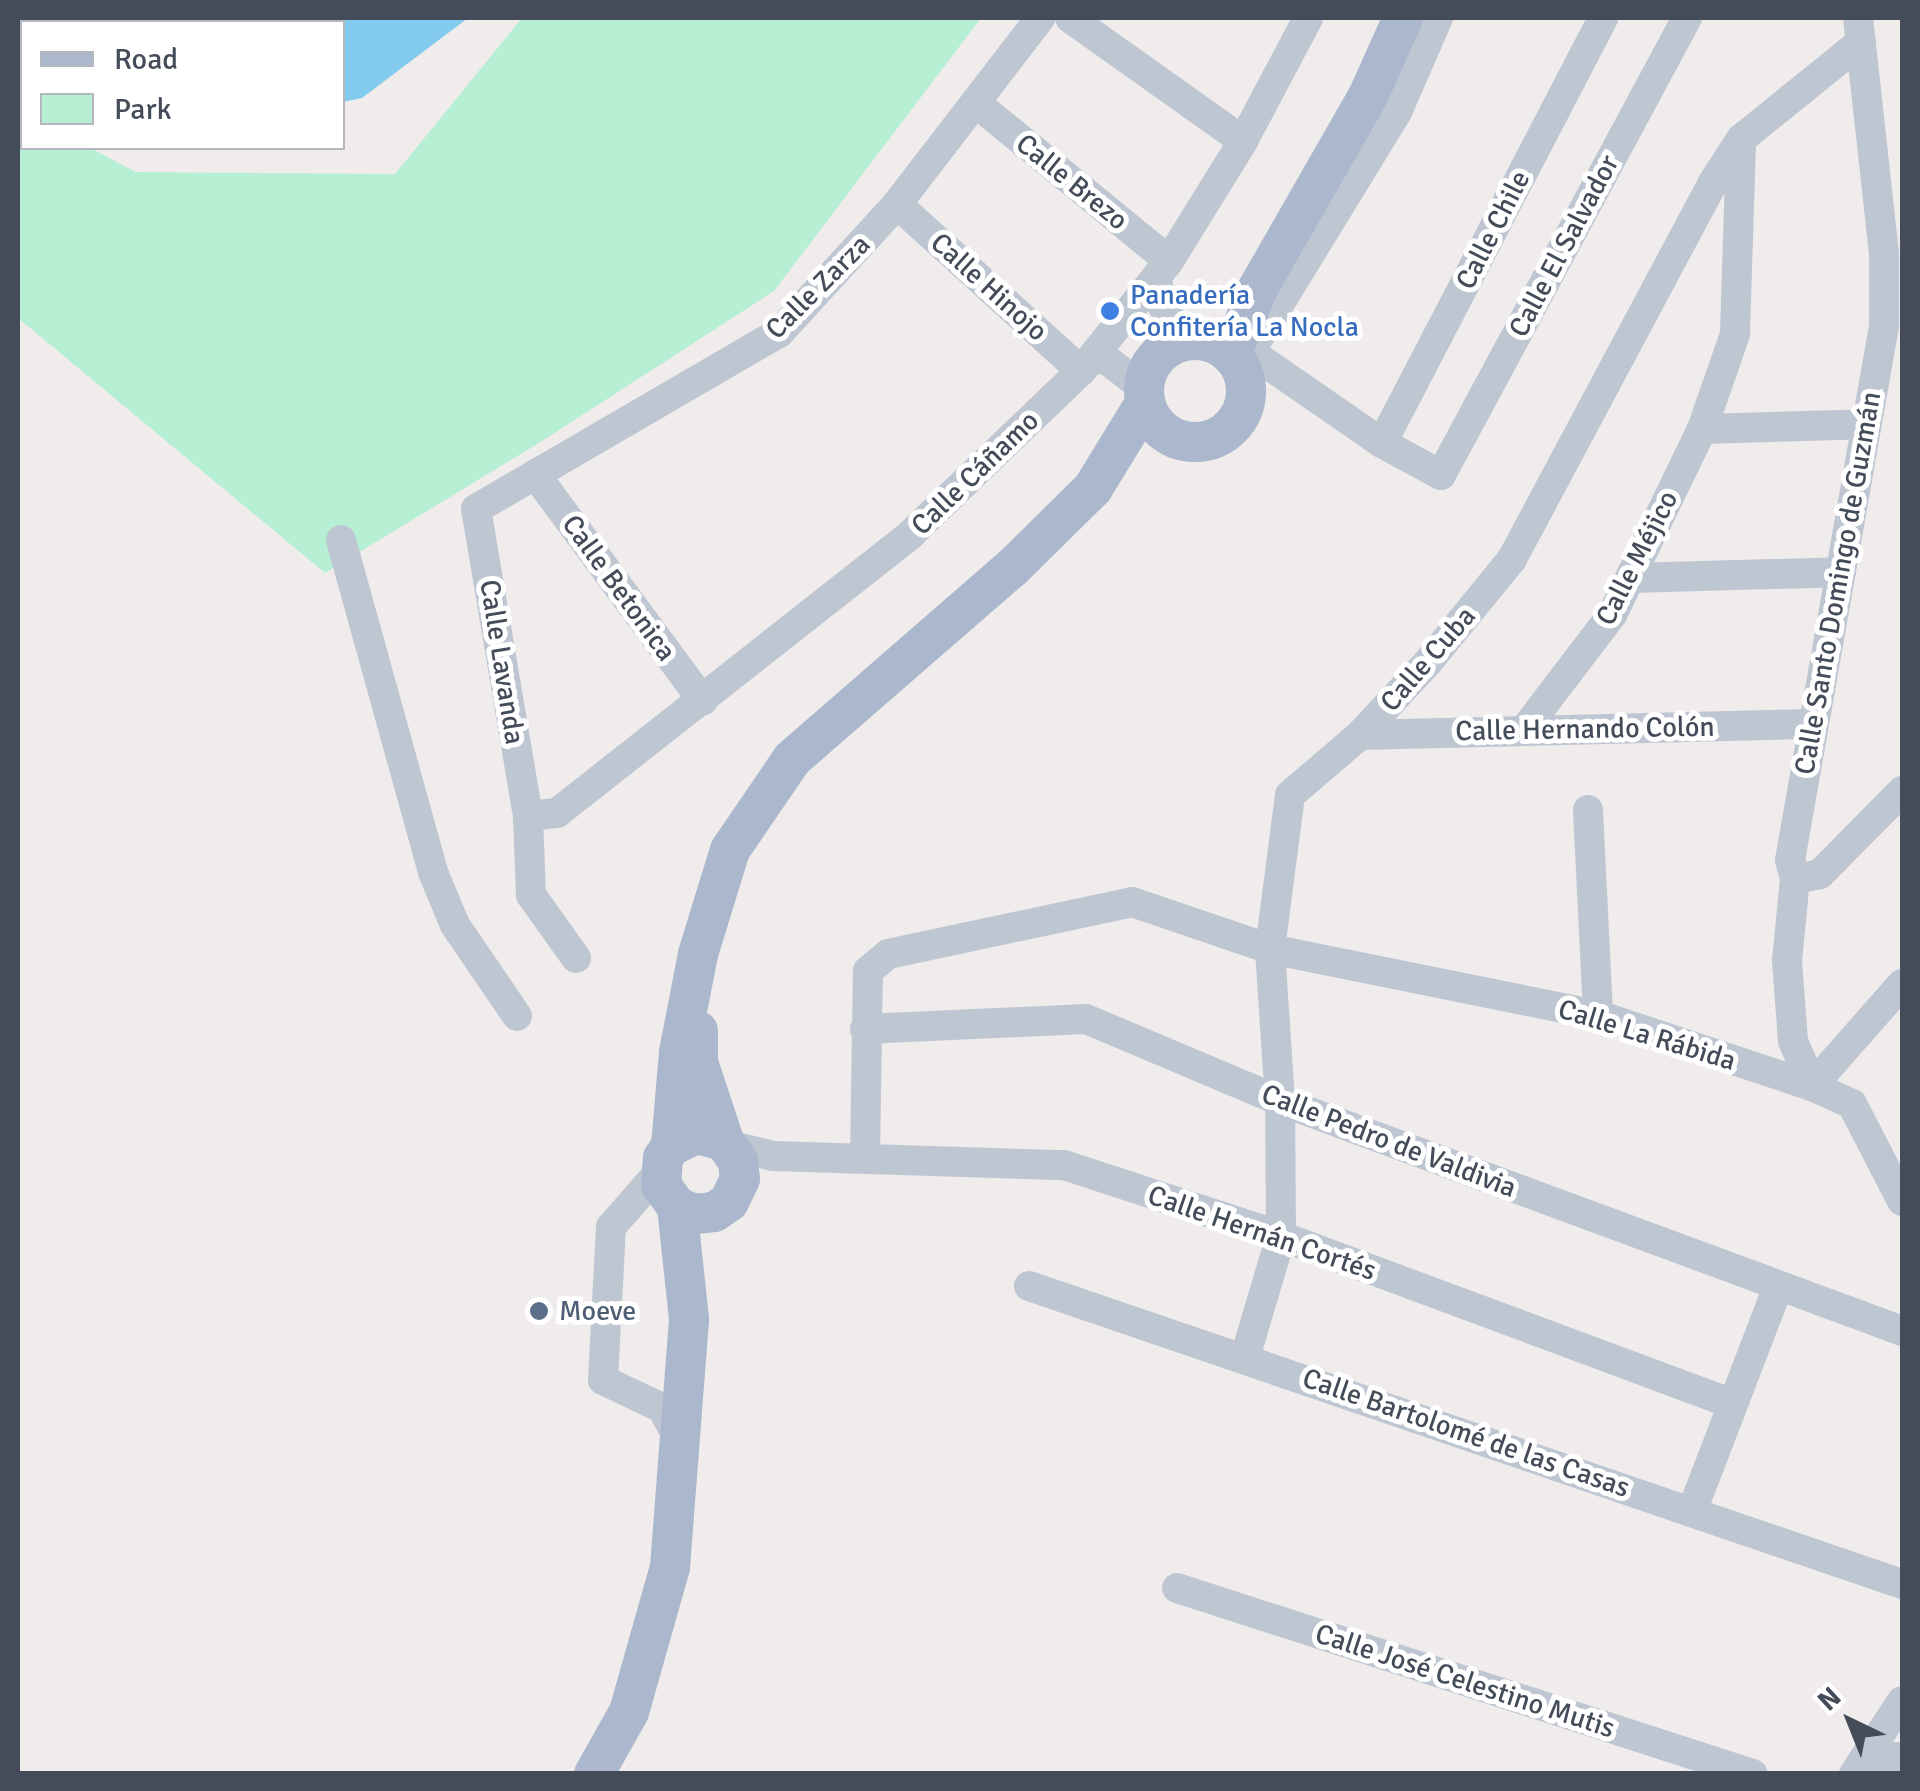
<!DOCTYPE html>
<meta charset="utf-8">
<style>
body{margin:0}
#map{position:relative;width:1920px;height:1791px;overflow:hidden;background:#efeceb;font-family:Signika,sans-serif}
div>[style]{position:absolute}
.green>*{inset:0;background:#b7efd4}
.water>*{inset:0;background:#82caee}
.minor>*{height:30px;margin:-15px;padding:0 15px;transform-origin:15px;border-radius:15px;background:#bec6d2}
.major>*{height:40px;margin:-20px;padding:0 20px;transform-origin:20px;border-radius:20px;background:#aab7cc}
.major>.ring{margin:-20px;padding:0;box-sizing:content-box;background:none;border:40px solid #aab7cc;border-radius:50%}
.dots>*{width:28px;height:28px;translate:-50% -50%;box-sizing:border-box;border:5px solid #fff;border-radius:50%}
span{translate:-50% -50%;white-space:nowrap;text-align:center;line-height:1.15;-webkit-text-stroke:10px #fff;paint-order:stroke}
.street-label{font-size:28px;color:#444c59}
.shop-label{font-size:28px;color:#366cbe}
.left{translate:0 -50%;text-align:left}
.service-label{font-size:28px;color:#4e5e75}
.frame{position:absolute;inset:0;border:20px solid #444c59;pointer-events:none}
.legend{position:absolute;left:20px;top:20px;width:325px;height:130px;box-sizing:border-box;background:#fff;border:2px solid #b4b7bd;margin:0;padding:12px 18px;list-style:none;font-size:30px;color:#444c59}
.legend li{display:flex;align-items:center;gap:20px;height:50px}
.legend b{width:50px;border:2px solid #b4b7bd}
.north{position:absolute;left:1800px;top:1671px;width:100px;height:100px;-webkit-text-stroke:8px #fff;paint-order:stroke;rotate:317deg;font-size:28px;font-weight:700;line-height:40px;text-align:center;color:#444c59}
.north::after{content:'';display:block;margin:auto;width:35px;height:45px;background:#444c59;clip-path:polygon(50% 0,100% 100%,50% 72%,0 100%)}
</style>
<div id="map">
<div class="green">
<i style="clip-path:polygon(522px 18px,981px 18px,774px 291px,539px 443px,325px 573px,18px 318px,18px 109px,22px 111px,22px 148px,90px 148px,136px 172px,395px 174px)"></i>
</div>
<div class="water">
<i style="clip-path:polygon(317px 18px,468px 18px,362px 98px,343px 102px,342px 22px,304px 22px)"></i>
</div>
<div class="minor">
<i style="left:1070px;top:18px;width:212px;rotate:35.4deg"></i>
<i style="left:1858px;top:18px;width:237px;rotate:83.7deg"></i>
<i style="left:1884px;top:254px;width:72px;rotate:90deg"></i>
<i style="left:1884px;top:326px;width:542px;rotate:99.98deg"></i>
<i style="left:1790px;top:860px;width:20px;rotate:75deg"></i>
<i style="left:1795px;top:879px;width:82px;rotate:95.6deg"></i>
<i style="left:1787px;top:961px;width:80px;rotate:85.7deg"></i>
<i style="left:1793px;top:1041px;width:49px;rotate:67.1deg"></i>
<i style="left:1812px;top:1086px;width:136px;rotate:-48.6deg"></i>
<i style="left:976px;top:103px;width:249px;rotate:39.3deg"></i>
<i style="left:897px;top:204px;width:248px;rotate:42.2deg"></i>
<i style="left:1157px;top:278px;width:23px;rotate:83deg"></i>
<i style="left:1160px;top:301px;width:46px;rotate:60.1deg"></i>
<i style="left:1250px;top:352px;width:160px;rotate:34.6deg"></i>
<i style="left:1382px;top:443px;width:67px;rotate:28.5deg"></i>
<i style="left:1441px;top:475px;width:519px;rotate:-61.71deg"></i>
<i style="left:1090px;top:360px;width:16px;rotate:-4deg"></i>
<i style="left:1106px;top:359px;width:47px;rotate:38.1deg"></i>
<i style="left:1242px;top:365px;width:297px;rotate:-58.5deg"></i>
<i style="left:1397px;top:112px;width:103px;rotate:-66.4deg"></i>
<i style="left:1702px;top:429px;width:164px;rotate:-1.7deg"></i>
<i style="left:1382px;top:443px;width:479px;rotate:-62.5deg"></i>
<i style="left:535px;top:474px;width:282px;rotate:53.5deg"></i>
<i style="left:341px;top:540px;width:345px;rotate:74.5deg"></i>
<i style="left:433px;top:872px;width:57px;rotate:67.5deg"></i>
<i style="left:455px;top:925px;width:110px;rotate:55.7deg"></i>
<i style="left:1631px;top:578px;width:210px;rotate:-1.6deg"></i>
<i style="left:1525px;top:729px;width:143px;rotate:-52.7deg"></i>
<i style="left:1612px;top:615px;width:207px;rotate:-64.2deg"></i>
<i style="left:1702px;top:429px;width:101px;rotate:-70.8deg"></i>
<i style="left:1735px;top:334px;width:191px;rotate:-88.2deg"></i>
<i style="left:1360px;top:735px;width:451px;rotate:-1.4deg"></i>
<i style="left:1588px;top:810px;width:205px;rotate:87.2deg"></i>
<i style="left:528px;top:816px;width:29px;rotate:-6deg"></i>
<i style="left:557px;top:813px;width:451px;rotate:-38.2deg"></i>
<i style="left:911px;top:534px;width:236px;rotate:-43.8deg"></i>
<i style="left:1081px;top:371px;width:141px;rotate:-51.3deg"></i>
<i style="left:1169px;top:261px;width:141px;rotate:-58.3deg"></i>
<i style="left:1243px;top:141px;width:139px;rotate:-62.1deg"></i>
<i style="left:1795px;top:879px;width:25px;rotate:-11deg"></i>
<i style="left:1820px;top:874px;width:117px;rotate:-45.3deg"></i>
<i style="left:576px;top:958px;width:77px;rotate:-125.5deg"></i>
<i style="left:531px;top:895px;width:79px;rotate:-92.2deg"></i>
<i style="left:528px;top:816px;width:311px;rotate:-99.6deg"></i>
<i style="left:476px;top:509px;width:350px;rotate:-30.2deg"></i>
<i style="left:779px;top:333px;width:175px;rotate:-47.5deg"></i>
<i style="left:897px;top:204px;width:235px;rotate:-52.4deg"></i>
<i style="left:865px;top:1029px;width:221px;rotate:-2.6deg"></i>
<i style="left:1086px;top:1019px;width:211px;rotate:22.9deg"></i>
<i style="left:1280px;top:1101px;width:663px;rotate:20.29deg"></i>
<i style="left:728px;top:1145px;width:46px;rotate:13.7deg"></i>
<i style="left:773px;top:1156px;width:291px;rotate:1.8deg"></i>
<i style="left:1064px;top:1165px;width:228px;rotate:18.1deg"></i>
<i style="left:1281px;top:1236px;width:481px;rotate:20.4deg"></i>
<i style="left:865px;top:1157px;width:186px;rotate:-89.1deg"></i>
<i style="left:868px;top:971px;width:26px;rotate:-40deg"></i>
<i style="left:888px;top:954px;width:249px;rotate:-12deg"></i>
<i style="left:1132px;top:902px;width:146px;rotate:18.8deg"></i>
<i style="left:1270px;top:949px;width:335px;rotate:11.4deg"></i>
<i style="left:1598px;top:1015px;width:225px;rotate:18.4deg"></i>
<i style="left:1812px;top:1086px;width:44px;rotate:24.2deg"></i>
<i style="left:1852px;top:1104px;width:109px;rotate:62.7deg"></i>
<i style="left:660px;top:1171px;width:74px;rotate:131.2deg"></i>
<i style="left:611px;top:1227px;width:153px;rotate:93deg"></i>
<i style="left:603px;top:1380px;width:65px;rotate:25.4deg"></i>
<i style="left:662px;top:1408px;width:38px;rotate:62deg"></i>
<i style="left:1029px;top:1286px;width:922px;rotate:18.85deg"></i>
<i style="left:1245px;top:1357px;width:126px;rotate:-73.4deg"></i>
<i style="left:1281px;top:1236px;width:135px;rotate:-90.4deg"></i>
<i style="left:1280px;top:1101px;width:152px;rotate:-93.8deg"></i>
<i style="left:1270px;top:949px;width:155px;rotate:-82.6deg"></i>
<i style="left:1290px;top:795px;width:92px;rotate:-40.6deg"></i>
<i style="left:1360px;top:735px;width:100px;rotate:-47deg"></i>
<i style="left:1428px;top:662px;width:133px;rotate:-50.8deg"></i>
<i style="left:1512px;top:559px;width:425px;rotate:-61.9deg"></i>
<i style="left:1712px;top:184px;width:54px;rotate:-57.2deg"></i>
<i style="left:1741px;top:139px;width:154px;rotate:-38.9deg"></i>
<i style="left:1692px;top:1511px;width:240px;rotate:-69deg"></i>
<i style="left:1177px;top:1588px;width:605px;rotate:17.9deg"></i>
<i style="left:1865px;top:1757px;width:37px"></i>
<i style="left:1854px;top:1774px;width:87px;rotate:-56.7deg"></i>
</div>
<div class="major">
<i class="ring" style="left:1144px;top:340px;width:62px;height:62px"></i>
<i style="left:1231px;top:355px;width:72px;rotate:-68.1deg"></i>
<i style="left:1258px;top:288px;width:221px;rotate:-60.2deg"></i>
<i style="left:1368px;top:96px;width:85px;rotate:-65.8deg"></i>
<i style="left:698px;top:1031px;width:31px;rotate:90deg"></i>
<i style="left:698px;top:1062px;width:83px;rotate:71.8deg"></i>
<i style="left:724px;top:1141px;width:24px;rotate:55deg"></i>
<i style="left:738px;top:1161px;width:18px;rotate:84deg"></i>
<i style="left:740px;top:1179px;width:25px;rotate:116deg"></i>
<i style="left:729px;top:1202px;width:18px;rotate:146deg"></i>
<i style="left:714px;top:1212px;width:19px;rotate:174deg"></i>
<i style="left:695px;top:1214px;width:19px;rotate:-159deg"></i>
<i style="left:677px;top:1207px;width:27px;rotate:-126deg"></i>
<i style="left:661px;top:1185px;width:27px;rotate:-86deg"></i>
<i style="left:663px;top:1158px;width:14px;rotate:-56deg"></i>
<i style="left:671px;top:1146px;width:29px;rotate:-25deg"></i>
<i style="left:697px;top:1134px;width:28px;rotate:15deg"></i>
<i style="left:671px;top:1146px;width:94px;rotate:-85.1deg"></i>
<i style="left:679px;top:1052px;width:100px;rotate:-79deg"></i>
<i style="left:698px;top:954px;width:109px;rotate:-72.9deg"></i>
<i style="left:730px;top:850px;width:110px;rotate:-55.7deg"></i>
<i style="left:792px;top:759px;width:291px;rotate:-41deg"></i>
<i style="left:1012px;top:568px;width:114px;rotate:-44.6deg"></i>
<i style="left:1093px;top:488px;width:100px;rotate:-58.5deg"></i>
<i style="left:594px;top:1774px;width:71px;rotate:-60.6deg"></i>
<i style="left:629px;top:1712px;width:151px;rotate:-74.2deg"></i>
<i style="left:670px;top:1567px;width:249px;rotate:-85.6deg"></i>
<i style="left:689px;top:1319px;width:113px;rotate:-96.1deg"></i>
</div>
<div class="dots">
<i style="left:1110px;top:311px;background:#3f7fe0"></i>
<i style="left:539px;top:1311px;background:#5c6f8a"></i>
</div>
<div class="street-label">
<span style="left:1072px;top:182px;rotate:39deg">Calle Brezo</span>
<span style="left:1493px;top:230px;rotate:-63deg">Calle Chile</span>
<span style="left:1564px;top:246px;rotate:-62deg">Calle El Salvador</span>
<span style="left:818px;top:287px;rotate:-45deg">Calle Zarza</span>
<span style="left:989px;top:287px;rotate:42deg">Calle Hinojo</span>
<span style="left:975px;top:473px;rotate:-44deg">Calle Cáñamo</span>
<span style="left:1637px;top:558px;rotate:-63deg">Calle Méjico</span>
<span style="left:1838px;top:583px;rotate:-80deg">Calle Santo Domingo de Guzmán</span>
<span style="left:619px;top:588px;rotate:54deg">Calle Betonica</span>
<span style="left:1428px;top:659px;rotate:-49deg">Calle Cuba</span>
<span style="left:502px;top:662px;rotate:81deg">Calle Lavanda</span>
<span style="left:1585px;top:729px;rotate:-1deg">Calle Hernando Colón</span>
<span style="left:1647px;top:1035px;rotate:17deg">Calle La Rábida</span>
<span style="left:1389px;top:1141px;rotate:21deg">Calle Pedro de Valdivia</span>
<span style="left:1262px;top:1233px;rotate:19deg">Calle Hernán Cortés</span>
<span style="left:1466px;top:1433px;rotate:19deg">Calle Bartolomé de las Casas</span>
<span style="left:1465px;top:1681px;rotate:18deg">Calle José Celestino Mutis</span>
</div>
<div class="shop-label">
<span class="left" style="left:1130px;top:311px">Panadería<br>Confitería La Nocla</span>
</div>
<div class="service-label">
<span class="left" style="left:559px;top:1311px">Moeve</span>
</div>
<div class="frame"></div>
<ul class="legend">
<li><b style="height:12px;background:#aab7cc"></b>Road</li>
<li><b style="height:28px;background:#b7efd4"></b>Park</li>
</ul>
<div class="north">N</div>
</div>
